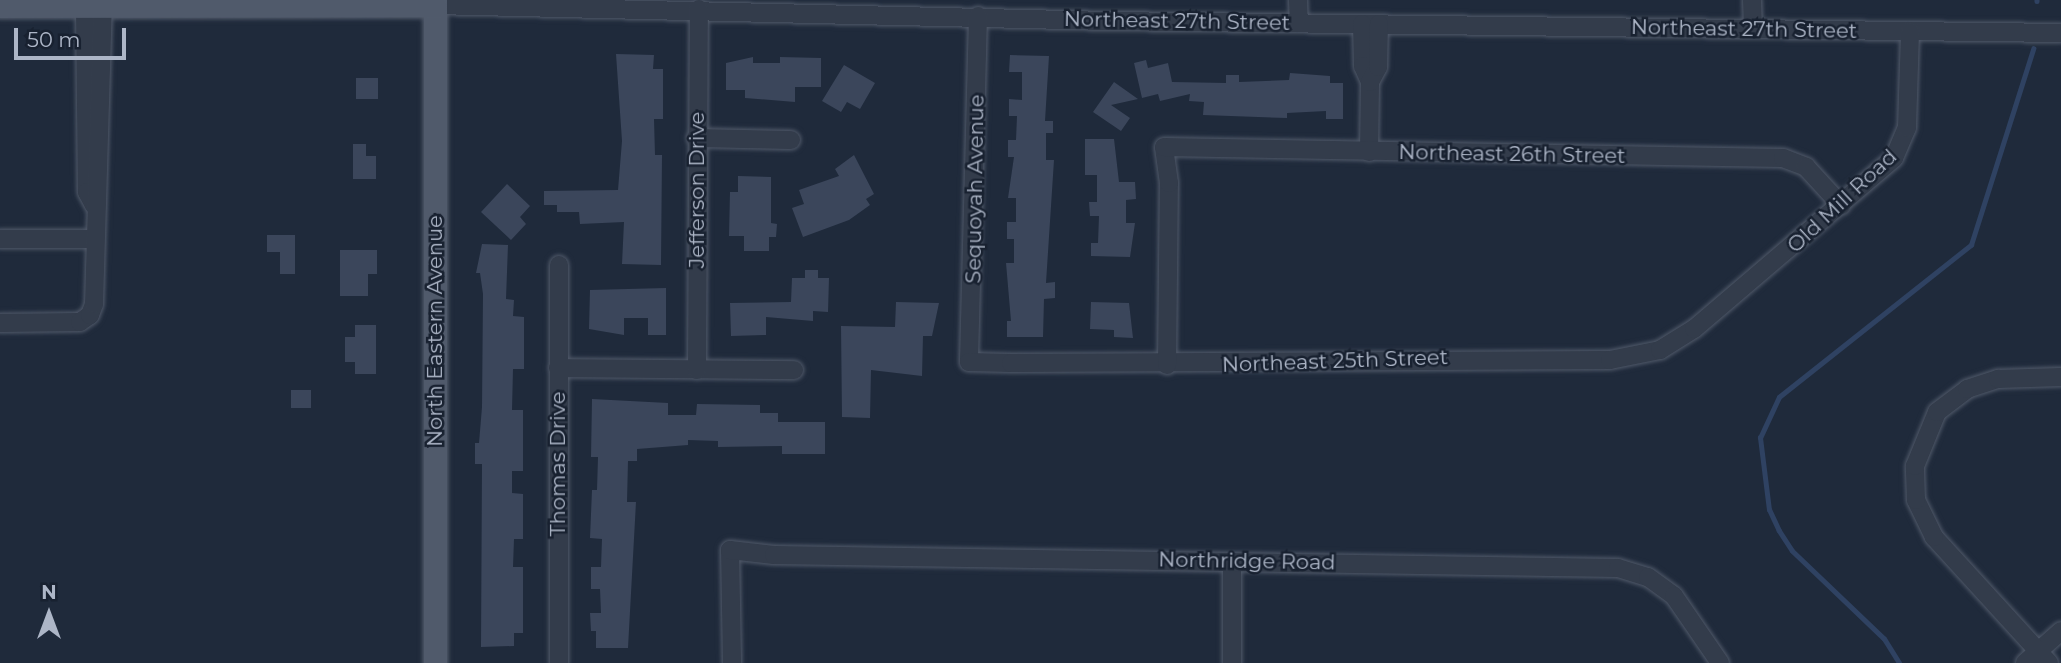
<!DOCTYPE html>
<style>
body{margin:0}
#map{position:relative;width:2061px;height:663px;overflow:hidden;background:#1f2a3b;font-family:Montserrat,sans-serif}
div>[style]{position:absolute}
.stream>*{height:4.5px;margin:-2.25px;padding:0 2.25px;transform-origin:2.25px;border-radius:2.25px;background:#2f4262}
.building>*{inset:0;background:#3b465b;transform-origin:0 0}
.roads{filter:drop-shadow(0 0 2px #505969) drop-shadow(0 0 2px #505969)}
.minor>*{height:18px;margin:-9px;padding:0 9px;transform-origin:9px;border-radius:9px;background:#333c4b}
.major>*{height:23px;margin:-11.5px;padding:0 11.5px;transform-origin:11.5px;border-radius:11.5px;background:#505a6b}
span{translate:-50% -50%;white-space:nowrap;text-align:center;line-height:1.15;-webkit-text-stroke:5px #182130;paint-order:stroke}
.street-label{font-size:21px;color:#adb6c7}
.north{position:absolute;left:14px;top:579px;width:70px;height:70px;-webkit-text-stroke:5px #182130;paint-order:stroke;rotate:0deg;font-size:19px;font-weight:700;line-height:28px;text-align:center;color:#adb6c7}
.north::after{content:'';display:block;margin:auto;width:24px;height:32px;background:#adb6c7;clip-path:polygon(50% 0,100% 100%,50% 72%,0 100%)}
.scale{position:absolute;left:14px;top:28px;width:112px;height:32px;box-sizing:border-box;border:4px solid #adb6c7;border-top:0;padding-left:9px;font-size:21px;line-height:24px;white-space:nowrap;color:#adb6c7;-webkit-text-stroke:5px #182130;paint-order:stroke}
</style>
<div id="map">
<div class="stream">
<i style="left:2037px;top:0;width:1px;rotate:90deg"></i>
<i style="left:1899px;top:663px;width:28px;rotate:-122deg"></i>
<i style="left:1884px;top:639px;width:127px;rotate:-136.3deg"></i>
<i style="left:1792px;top:551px;width:24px;rotate:-123deg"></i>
<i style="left:1779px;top:531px;width:23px;rotate:-115deg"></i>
<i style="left:1769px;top:510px;width:73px;rotate:-97.1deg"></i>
<i style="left:1760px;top:438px;width:45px;rotate:-65.1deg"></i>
<i style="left:1779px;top:397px;width:245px;rotate:-38.4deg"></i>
<i style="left:1971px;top:245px;width:206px;rotate:-72.4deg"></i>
</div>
<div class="building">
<i style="clip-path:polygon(616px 54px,654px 55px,653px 69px,663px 69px,663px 119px,654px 119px,655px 155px,662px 155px,661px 265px,622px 264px,624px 222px,580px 224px,579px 212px,557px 212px,557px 205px,544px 205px,544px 191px,618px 190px,622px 141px)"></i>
<i style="clip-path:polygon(1010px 55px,1049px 56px,1045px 121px,1053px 121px,1053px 133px,1046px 133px,1046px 160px,1054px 160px,1046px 283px,1055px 282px,1055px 298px,1044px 299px,1043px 337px,1007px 337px,1007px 321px,1011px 321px,1006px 263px,1014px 263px,1014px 239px,1007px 239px,1007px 222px,1016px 222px,1016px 198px,1008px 198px,1014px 157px,1008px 157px,1008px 140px,1016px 140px,1017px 116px,1009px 116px,1009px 99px,1022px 100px,1022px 72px,1009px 72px)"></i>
<i style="clip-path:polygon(753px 57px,753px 63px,780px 63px,780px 57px,821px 58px,821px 87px,795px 87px,795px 102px,745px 98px,745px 90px,726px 90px,726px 63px)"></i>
<i style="clip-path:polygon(1146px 60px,1148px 68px,1168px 63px,1172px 82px,1226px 83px,1226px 75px,1239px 75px,1239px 82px,1289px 80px,1290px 73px,1330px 76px,1330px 83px,1343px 83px,1343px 119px,1326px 119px,1326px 111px,1287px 113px,1287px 118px,1203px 115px,1204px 102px,1189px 101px,1190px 94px,1160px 101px,1158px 94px,1142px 98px,1134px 63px)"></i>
<i style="clip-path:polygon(844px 65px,875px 83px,860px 109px,847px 102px,841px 112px,822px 101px)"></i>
<i style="left:356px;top:78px;width:22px;height:21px"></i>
<i style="clip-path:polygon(1114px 82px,1138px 99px,1111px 105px,1130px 118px,1121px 131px,1093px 112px)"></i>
<i style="clip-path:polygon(1085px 139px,1114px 139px,1119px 182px,1135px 182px,1136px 199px,1126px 200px,1126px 223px,1135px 223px,1130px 257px,1091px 256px,1091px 243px,1098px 243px,1099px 216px,1090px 216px,1089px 202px,1097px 202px,1097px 175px,1085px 175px)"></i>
<i style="clip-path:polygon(353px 144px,366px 144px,366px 156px,376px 156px,376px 179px,353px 179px)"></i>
<i style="clip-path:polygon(854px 155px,874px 194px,866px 199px,870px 205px,849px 220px,803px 237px,792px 208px,804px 204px,799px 190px,839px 176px,835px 169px)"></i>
<i style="clip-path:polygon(738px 176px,771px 177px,771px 223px,777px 224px,776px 237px,769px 237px,769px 251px,744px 251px,744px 236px,729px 236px,730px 192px,738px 192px)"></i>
<i style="clip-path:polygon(507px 184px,530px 206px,520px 217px,526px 224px,511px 240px,481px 212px)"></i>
<i style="clip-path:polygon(267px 235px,295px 235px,295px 274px,280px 274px,280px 252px,267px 252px)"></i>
<i style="clip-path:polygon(482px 244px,508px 245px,506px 299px,514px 300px,513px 316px,524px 317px,524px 369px,513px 369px,512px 410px,523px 410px,523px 471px,512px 471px,512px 493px,523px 494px,523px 539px,514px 539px,513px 567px,523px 567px,523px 633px,514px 633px,514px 646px,481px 647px,482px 464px,475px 464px,475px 443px,479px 443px,482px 407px,483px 294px,480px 273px,476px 273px)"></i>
<i style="clip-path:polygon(340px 250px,377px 250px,377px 274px,368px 274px,368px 296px,340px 296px)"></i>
<i style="clip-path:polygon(805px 270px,818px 270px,818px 278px,829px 278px,828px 312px,813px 311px,813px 321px,766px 317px,766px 335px,731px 336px,730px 303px,791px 302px,792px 278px,805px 278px)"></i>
<i style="clip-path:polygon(666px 288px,666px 335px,648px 335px,648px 318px,624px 318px,624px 335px,589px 329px,590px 290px)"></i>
<i style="clip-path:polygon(896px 302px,939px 303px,932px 336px,923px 336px,922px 376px,871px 370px,870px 418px,842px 417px,841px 326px,895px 327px)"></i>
<i style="clip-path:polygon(1091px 302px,1129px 303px,1133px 338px,1114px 337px,1114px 330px,1090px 329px)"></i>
<i style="clip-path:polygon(355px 325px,376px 325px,376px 374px,355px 374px,355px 362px,345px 362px,345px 337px,355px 337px)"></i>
<i style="left:291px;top:390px;width:20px;height:18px"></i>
<i style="clip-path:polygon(592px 399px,668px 403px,668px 415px,696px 415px,697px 404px,760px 405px,760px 413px,778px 413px,778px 422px,825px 422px,825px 454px,782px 454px,782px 446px,718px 447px,718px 441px,688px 440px,688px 445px,637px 449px,637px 461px,628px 461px,627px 502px,636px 502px,628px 648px,596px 648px,596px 631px,591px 631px,590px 613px,601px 613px,600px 589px,591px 589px,591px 567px,601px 567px,602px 539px,590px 538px,592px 490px,597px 490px,598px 457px,591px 457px)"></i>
</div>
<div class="roads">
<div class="minor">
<i style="left:1298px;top:0;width:23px;rotate:88deg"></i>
<i style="left:1752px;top:0;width:29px;rotate:88deg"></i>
<i style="left:435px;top:5px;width:673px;rotate:1.36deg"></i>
<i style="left:1108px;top:21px;width:953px;rotate:0.72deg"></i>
<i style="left:85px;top:6px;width:186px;rotate:89.4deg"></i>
<i style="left:87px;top:192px;width:15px;rotate:62deg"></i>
<i style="left:978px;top:16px;width:346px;rotate:91.5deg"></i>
<i style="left:969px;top:362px;width:42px;rotate:1.4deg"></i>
<i style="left:1011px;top:363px;width:599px;rotate:-0.29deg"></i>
<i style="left:1610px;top:360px;width:51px;rotate:-11.3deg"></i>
<i style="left:1660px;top:350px;width:40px;rotate:-32deg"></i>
<i style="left:1694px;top:329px;width:263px;rotate:-40.5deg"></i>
<i style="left:1894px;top:158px;width:33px;rotate:-67deg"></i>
<i style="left:1907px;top:128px;width:97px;rotate:-88.2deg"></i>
<i style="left:1362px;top:24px;width:42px;rotate:88.6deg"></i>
<i style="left:1363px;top:66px;width:17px;rotate:66deg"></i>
<i style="left:1370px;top:82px;width:70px;rotate:90.8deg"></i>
<i style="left:1370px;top:82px;width:17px;rotate:-62deg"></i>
<i style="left:1378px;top:67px;width:43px;rotate:-88.7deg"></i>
<i style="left:696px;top:138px;width:95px;rotate:1.2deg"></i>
<i style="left:0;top:239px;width:94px"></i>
<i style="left:0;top:323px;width:80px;rotate:-0.7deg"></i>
<i style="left:80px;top:322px;width:12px;rotate:-35deg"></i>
<i style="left:90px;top:315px;width:12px;rotate:-70deg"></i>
<i style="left:94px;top:304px;width:298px;rotate:-88.3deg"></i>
<i style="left:1167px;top:365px;width:182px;rotate:-89.4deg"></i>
<i style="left:1169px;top:183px;width:36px;rotate:-98deg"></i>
<i style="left:1164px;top:147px;width:619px;rotate:1.02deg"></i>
<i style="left:1783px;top:158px;width:25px;rotate:21deg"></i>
<i style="left:1806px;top:167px;width:52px;rotate:47.4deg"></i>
<i style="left:558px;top:368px;width:236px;rotate:0.5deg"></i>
<i style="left:697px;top:370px;width:361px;rotate:-89.7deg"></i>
<i style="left:1232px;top:562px;width:101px;rotate:90deg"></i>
<i style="left:559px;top:663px;width:398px;rotate:-90deg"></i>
<i style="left:732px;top:663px;width:113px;rotate:-91deg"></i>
<i style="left:730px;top:550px;width:44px;rotate:6.5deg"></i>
<i style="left:774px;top:555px;width:844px;rotate:0.88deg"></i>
<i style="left:1618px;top:568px;width:31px;rotate:17deg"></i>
<i style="left:1648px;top:577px;width:32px;rotate:36deg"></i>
<i style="left:1674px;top:596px;width:81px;rotate:55.5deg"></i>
<i style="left:2025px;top:663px;width:48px;rotate:-41.6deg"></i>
<i style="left:2049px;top:663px;width:171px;rotate:-132.4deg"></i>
<i style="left:1934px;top:537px;width:41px;rotate:-115.9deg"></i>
<i style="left:1916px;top:500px;width:34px;rotate:-92deg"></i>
<i style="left:1915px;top:466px;width:58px;rotate:-67.8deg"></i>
<i style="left:1937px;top:412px;width:38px;rotate:-37deg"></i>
<i style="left:1967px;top:389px;width:33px;rotate:-18deg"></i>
<i style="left:1998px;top:379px;width:63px;rotate:-1.8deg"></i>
</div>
<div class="major">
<i style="left:435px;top:0;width:663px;rotate:90deg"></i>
<i style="left:0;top:6px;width:435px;rotate:-0.1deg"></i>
</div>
</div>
<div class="street-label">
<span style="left:1177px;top:21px;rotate:1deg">Northeast 27th Street</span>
<span style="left:1744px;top:29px;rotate:1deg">Northeast 27th Street</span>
<span style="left:1512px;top:154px;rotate:1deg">Northeast 26th Street</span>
<span style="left:975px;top:189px;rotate:-89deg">Sequoyah Avenue</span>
<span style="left:697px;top:190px;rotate:-90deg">Jefferson Drive</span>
<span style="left:1842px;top:201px;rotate:-43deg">Old Mill Road</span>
<span style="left:435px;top:331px;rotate:-90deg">North Eastern Avenue</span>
<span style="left:1335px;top:361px;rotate:-2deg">Northeast 25th Street</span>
<span style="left:558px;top:464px;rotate:-90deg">Thomas Drive</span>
<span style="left:1247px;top:561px;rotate:1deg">Northridge Road</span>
</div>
<div class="north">N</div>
<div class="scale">50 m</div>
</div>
